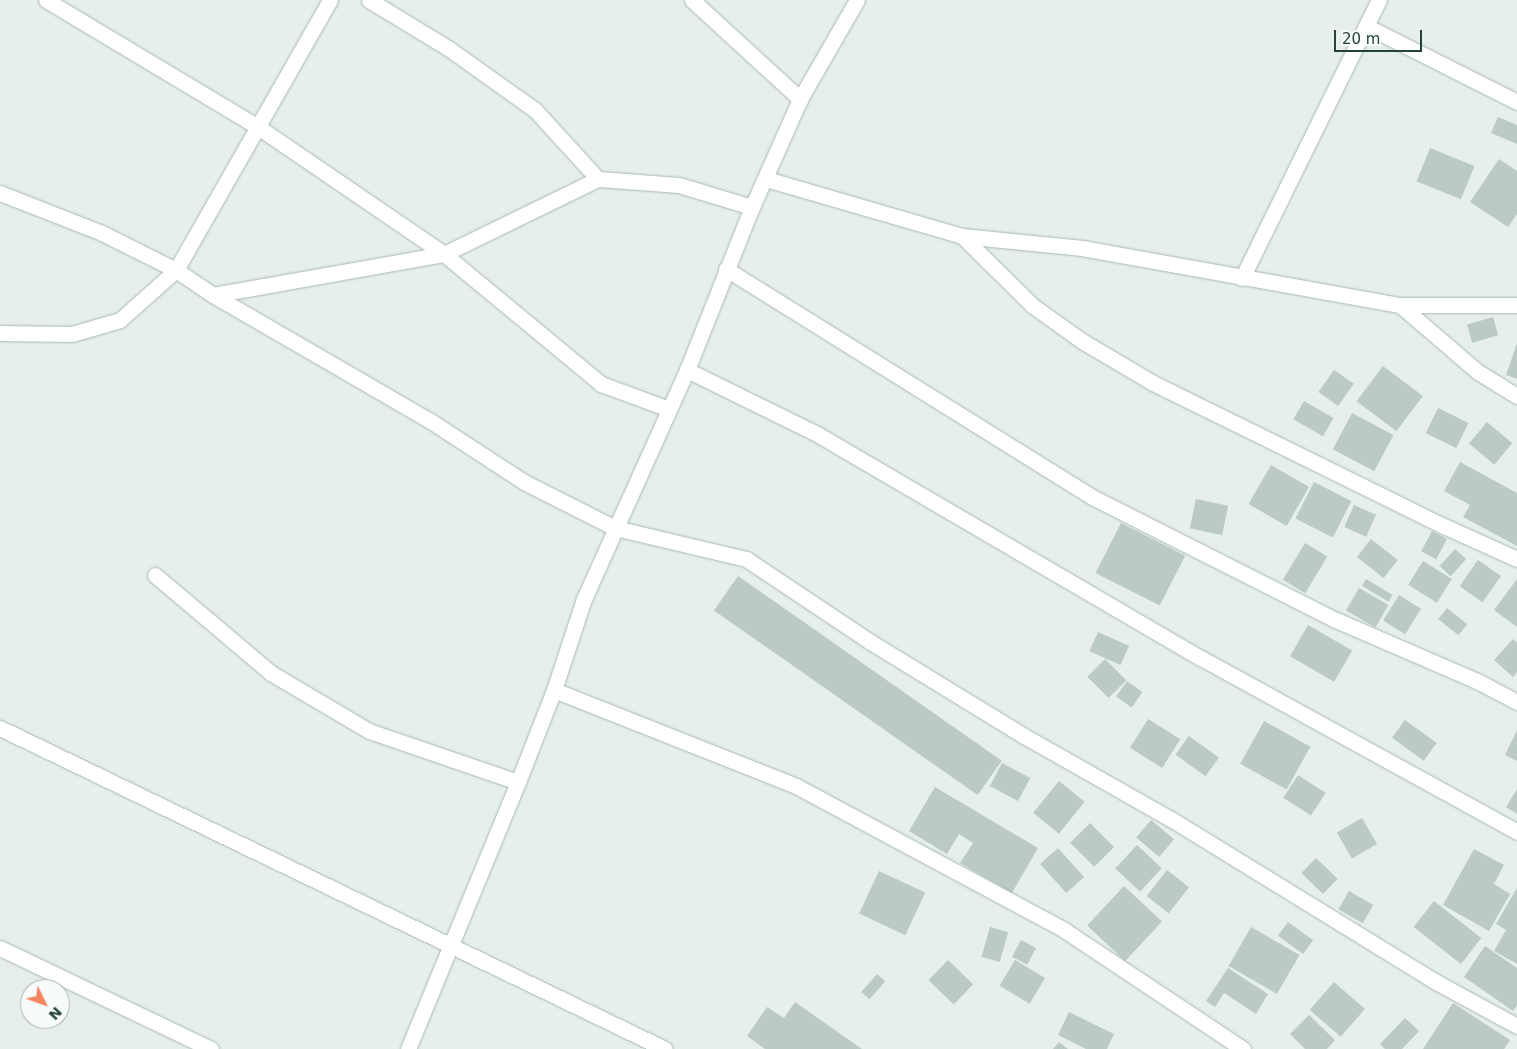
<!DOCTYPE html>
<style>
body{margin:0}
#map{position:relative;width:1517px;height:1049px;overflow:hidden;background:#e6efeb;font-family:"DejaVu Sans",sans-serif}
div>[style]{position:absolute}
.building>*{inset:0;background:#bbcac4;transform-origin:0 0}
.roads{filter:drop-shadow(0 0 1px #a8b8b2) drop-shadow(0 0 1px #a8b8b2)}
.street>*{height:15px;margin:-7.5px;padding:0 7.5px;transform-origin:7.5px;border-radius:7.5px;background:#fff}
.secondary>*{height:15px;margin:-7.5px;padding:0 7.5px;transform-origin:7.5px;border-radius:7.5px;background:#fff}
span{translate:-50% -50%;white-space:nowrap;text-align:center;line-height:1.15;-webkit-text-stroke:4px #f7fbf9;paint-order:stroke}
.north{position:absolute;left:20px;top:979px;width:50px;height:50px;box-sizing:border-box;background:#f7fbf9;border:1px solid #a3b1ad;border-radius:50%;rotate:132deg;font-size:14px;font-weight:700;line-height:20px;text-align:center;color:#24423a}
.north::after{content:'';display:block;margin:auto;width:18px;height:22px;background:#f4845f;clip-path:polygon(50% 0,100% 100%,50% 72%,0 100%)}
.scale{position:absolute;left:1334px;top:30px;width:88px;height:22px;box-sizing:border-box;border:2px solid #24423a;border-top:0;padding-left:6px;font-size:15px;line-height:18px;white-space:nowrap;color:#24423a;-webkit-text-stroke:4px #f7fbf9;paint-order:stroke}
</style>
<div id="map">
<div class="building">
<i style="clip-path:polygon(1498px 117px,1517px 125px,1517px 144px,1491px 133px)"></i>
<i style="left:1430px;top:148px;width:48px;height:36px;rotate:22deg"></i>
<i style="clip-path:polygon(1499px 159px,1517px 171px,1517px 214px,1508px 227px,1470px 202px)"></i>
<i style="left:1493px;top:317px;width:19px;height:27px;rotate:74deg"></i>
<i style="clip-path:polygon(1517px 343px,1517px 379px,1506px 375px)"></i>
<i style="left:1383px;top:366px;width:50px;height:44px;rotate:37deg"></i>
<i style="left:1334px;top:370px;width:24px;height:27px;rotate:35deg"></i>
<i style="left:1304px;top:401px;width:34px;height:21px;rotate:30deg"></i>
<i style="left:1438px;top:408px;width:34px;height:28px;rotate:26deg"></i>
<i style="left:1352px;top:413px;width:47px;height:41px;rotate:28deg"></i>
<i style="left:1487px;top:422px;width:33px;height:28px;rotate:40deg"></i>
<i style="clip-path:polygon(1460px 462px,1517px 493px,1517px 546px,1463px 517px,1470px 505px,1444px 491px)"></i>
<i style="left:1271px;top:465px;width:44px;height:45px;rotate:30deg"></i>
<i style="left:1314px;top:482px;width:42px;height:41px;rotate:27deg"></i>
<i style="left:1196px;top:499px;width:33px;height:30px;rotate:12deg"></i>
<i style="left:1354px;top:505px;width:24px;height:24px;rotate:24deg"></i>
<i style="left:1121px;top:523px;width:72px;height:56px;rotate:27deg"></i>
<i style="left:1432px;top:531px;width:17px;height:23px;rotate:28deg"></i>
<i style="left:1371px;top:539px;width:34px;height:23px;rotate:38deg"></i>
<i style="left:1305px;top:543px;width:26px;height:43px;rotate:31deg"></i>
<i style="left:1455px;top:549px;width:15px;height:23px;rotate:42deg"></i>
<i style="left:1478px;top:560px;width:28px;height:32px;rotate:35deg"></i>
<i style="left:1423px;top:561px;width:34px;height:28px;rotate:32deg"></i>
<i style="left:738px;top:576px;width:322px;height:42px;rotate:35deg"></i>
<i style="left:1366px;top:579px;width:31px;height:8px;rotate:31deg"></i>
<i style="clip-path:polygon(1517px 579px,1517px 627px,1494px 610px)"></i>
<i style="left:1359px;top:588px;width:34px;height:26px;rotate:30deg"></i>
<i style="left:1399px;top:595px;width:26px;height:30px;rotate:32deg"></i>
<i style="left:1447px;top:608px;width:26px;height:14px;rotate:39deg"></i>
<i style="left:1308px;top:625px;width:51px;height:36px;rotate:30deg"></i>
<i style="left:1098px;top:632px;width:34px;height:21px;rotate:24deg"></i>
<i style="clip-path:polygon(1513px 639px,1517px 642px,1517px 672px,1513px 677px,1494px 660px)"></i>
<i style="left:1105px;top:659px;width:30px;height:25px;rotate:45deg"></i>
<i style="left:1127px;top:681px;width:19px;height:19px;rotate:35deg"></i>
<i style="left:1148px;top:719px;width:38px;height:34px;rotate:32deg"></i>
<i style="left:1405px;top:720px;width:39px;height:22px;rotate:36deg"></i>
<i style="left:1264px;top:721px;width:53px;height:49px;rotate:29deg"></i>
<i style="clip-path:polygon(1517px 730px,1517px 761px,1505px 755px)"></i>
<i style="left:1189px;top:736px;width:37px;height:23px;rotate:36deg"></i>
<i style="left:1002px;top:763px;width:32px;height:26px;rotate:28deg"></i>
<i style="left:1298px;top:775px;width:33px;height:27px;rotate:33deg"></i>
<i style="left:1059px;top:781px;width:33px;height:41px;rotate:39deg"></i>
<i style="clip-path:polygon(935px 787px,1038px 848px,1012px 893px,960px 863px,973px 843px,959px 834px,947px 854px,909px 831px)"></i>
<i style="clip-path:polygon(1517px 789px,1517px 814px,1506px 807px)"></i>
<i style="left:1362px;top:818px;width:30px;height:29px;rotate:60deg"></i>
<i style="left:1151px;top:820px;width:30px;height:23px;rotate:40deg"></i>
<i style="left:1090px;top:823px;width:34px;height:28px;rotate:45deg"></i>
<i style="left:1137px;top:845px;width:34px;height:32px;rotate:43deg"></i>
<i style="left:1058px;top:848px;width:39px;height:24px;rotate:48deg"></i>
<i style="clip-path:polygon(1474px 849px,1504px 865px,1494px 884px,1510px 894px,1489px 931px,1443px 905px)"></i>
<i style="left:1316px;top:858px;width:30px;height:21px;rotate:44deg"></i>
<i style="left:1167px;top:870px;width:28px;height:33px;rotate:38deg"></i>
<i style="left:879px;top:871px;width:51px;height:47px;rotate:25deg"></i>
<i style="left:1124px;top:886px;width:52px;height:54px;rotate:43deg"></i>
<i style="clip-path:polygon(1517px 888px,1517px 964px,1494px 951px,1506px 930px,1496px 924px)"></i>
<i style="left:1349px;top:891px;width:28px;height:21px;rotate:30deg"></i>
<i style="left:1434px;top:901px;width:60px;height:33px;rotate:38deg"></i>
<i style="left:1288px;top:922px;width:31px;height:17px;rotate:36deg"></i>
<i style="left:990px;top:927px;width:19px;height:31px;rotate:16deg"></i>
<i style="left:1251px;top:927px;width:56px;height:45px;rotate:30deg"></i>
<i style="left:1021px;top:940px;width:17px;height:19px;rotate:28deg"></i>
<i style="clip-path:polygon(1485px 946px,1517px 968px,1517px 1005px,1513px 1011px,1464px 977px)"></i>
<i style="left:948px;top:960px;width:35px;height:28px;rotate:44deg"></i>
<i style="left:1015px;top:960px;width:35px;height:30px;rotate:31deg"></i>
<i style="clip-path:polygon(1228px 968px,1268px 994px,1256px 1014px,1224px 993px,1215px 1007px,1206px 1001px)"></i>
<i style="left:877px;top:974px;width:11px;height:24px;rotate:41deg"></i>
<i style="left:1334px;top:982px;width:41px;height:37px;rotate:41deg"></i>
<i style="clip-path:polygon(795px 1002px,862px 1049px,765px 1049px,747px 1036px,767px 1007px,784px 1018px)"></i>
<i style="clip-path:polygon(1453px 1003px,1510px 1040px,1504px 1049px,1423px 1049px)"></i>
<i style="clip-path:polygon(1069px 1012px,1114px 1034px,1107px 1049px,1086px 1049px,1058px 1035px)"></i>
<i style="clip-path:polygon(1309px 1015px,1335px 1040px,1327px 1049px,1305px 1049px,1290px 1034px)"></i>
<i style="clip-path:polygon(1405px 1018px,1419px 1031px,1402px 1049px,1385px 1049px,1380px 1044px)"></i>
<i style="clip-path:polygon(1059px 1042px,1068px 1049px,1053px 1049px)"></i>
</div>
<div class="roads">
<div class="street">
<i style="left:46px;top:0;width:247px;rotate:30.9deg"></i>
<i style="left:258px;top:127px;width:225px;rotate:34.3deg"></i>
<i style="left:444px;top:254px;width:204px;rotate:39.6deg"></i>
<i style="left:601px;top:384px;width:72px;rotate:20.2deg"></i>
<i style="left:369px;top:0;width:92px;rotate:31.3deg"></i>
<i style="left:448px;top:48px;width:107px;rotate:35.5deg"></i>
<i style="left:535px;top:110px;width:93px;rotate:47.6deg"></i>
<i style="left:692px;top:0;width:147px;rotate:42.5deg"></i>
<i style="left:1366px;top:26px;width:169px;rotate:26.7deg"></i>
<i style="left:766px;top:179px;width:204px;rotate:16.2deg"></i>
<i style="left:962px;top:236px;width:121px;rotate:5.7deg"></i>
<i style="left:1082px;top:248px;width:323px;rotate:10.2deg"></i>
<i style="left:1400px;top:305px;width:117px"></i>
<i style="left:0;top:193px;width:110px;rotate:21.4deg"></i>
<i style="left:102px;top:233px;width:83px;rotate:26.6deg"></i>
<i style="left:176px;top:270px;width:45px;rotate:34deg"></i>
<i style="left:213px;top:295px;width:250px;rotate:30.1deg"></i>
<i style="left:429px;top:420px;width:113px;rotate:33.1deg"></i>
<i style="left:524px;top:482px;width:102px;rotate:26.8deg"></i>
<i style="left:615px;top:528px;width:135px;rotate:13.3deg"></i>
<i style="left:746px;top:559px;width:148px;rotate:33.7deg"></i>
<i style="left:869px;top:641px;width:182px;rotate:31.5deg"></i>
<i style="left:1024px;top:736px;width:169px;rotate:29.5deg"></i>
<i style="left:1171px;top:819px;width:311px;rotate:31.6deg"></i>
<i style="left:1436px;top:982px;width:92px;rotate:28.5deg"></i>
<i style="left:962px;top:236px;width:100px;rotate:44.6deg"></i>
<i style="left:1033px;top:306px;width:60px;rotate:35.5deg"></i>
<i style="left:1082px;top:341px;width:82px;rotate:30.6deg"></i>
<i style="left:1153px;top:383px;width:326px;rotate:26.2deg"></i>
<i style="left:1446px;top:527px;width:78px;rotate:24.3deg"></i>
<i style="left:726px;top:269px;width:433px;rotate:31.9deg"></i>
<i style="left:1094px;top:498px;width:271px;rotate:26.8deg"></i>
<i style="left:1336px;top:620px;width:154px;rotate:23.4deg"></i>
<i style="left:1477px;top:681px;width:45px;rotate:27.7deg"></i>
<i style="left:1242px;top:278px;width:310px;rotate:-63.8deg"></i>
<i style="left:213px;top:295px;width:235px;rotate:-10.1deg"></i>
<i style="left:444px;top:254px;width:171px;rotate:-26deg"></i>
<i style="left:598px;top:179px;width:81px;rotate:4.2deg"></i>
<i style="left:679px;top:185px;width:76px;rotate:16.8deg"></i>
<i style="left:1400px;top:305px;width:103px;rotate:40.7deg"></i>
<i style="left:1478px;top:372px;width:46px;rotate:31.6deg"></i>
<i style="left:0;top:333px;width:72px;rotate:0.8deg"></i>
<i style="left:72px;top:334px;width:50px;rotate:-16.3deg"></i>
<i style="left:120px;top:320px;width:75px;rotate:-41.8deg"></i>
<i style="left:176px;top:270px;width:311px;rotate:-60.3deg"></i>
<i style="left:687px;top:370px;width:145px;rotate:26.2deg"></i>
<i style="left:817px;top:434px;width:445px;rotate:30.3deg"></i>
<i style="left:1201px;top:658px;width:361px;rotate:28.8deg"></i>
<i style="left:155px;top:575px;width:152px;rotate:40.2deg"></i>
<i style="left:271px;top:673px;width:114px;rotate:30.6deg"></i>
<i style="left:369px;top:731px;width:157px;rotate:18.9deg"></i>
<i style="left:554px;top:690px;width:260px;rotate:21.6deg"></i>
<i style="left:796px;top:786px;width:304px;rotate:28.2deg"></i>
<i style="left:1064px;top:930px;width:215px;rotate:33.6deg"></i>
<i style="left:0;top:948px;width:234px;rotate:25.6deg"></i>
<i style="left:408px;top:1049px;width:289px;rotate:-67.6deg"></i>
<i style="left:518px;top:782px;width:99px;rotate:-68.6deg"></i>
<i style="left:554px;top:690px;width:96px;rotate:-71.8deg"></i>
<i style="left:584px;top:599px;width:251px;rotate:-65.8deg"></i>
<i style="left:687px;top:370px;width:175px;rotate:-68.3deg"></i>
<i style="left:752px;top:207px;width:118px;rotate:-66deg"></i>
<i style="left:800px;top:99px;width:114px;rotate:-60.1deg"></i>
</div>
<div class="secondary">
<i style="left:0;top:728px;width:738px;rotate:25.77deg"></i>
</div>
</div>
<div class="north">N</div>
<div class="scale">20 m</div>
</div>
